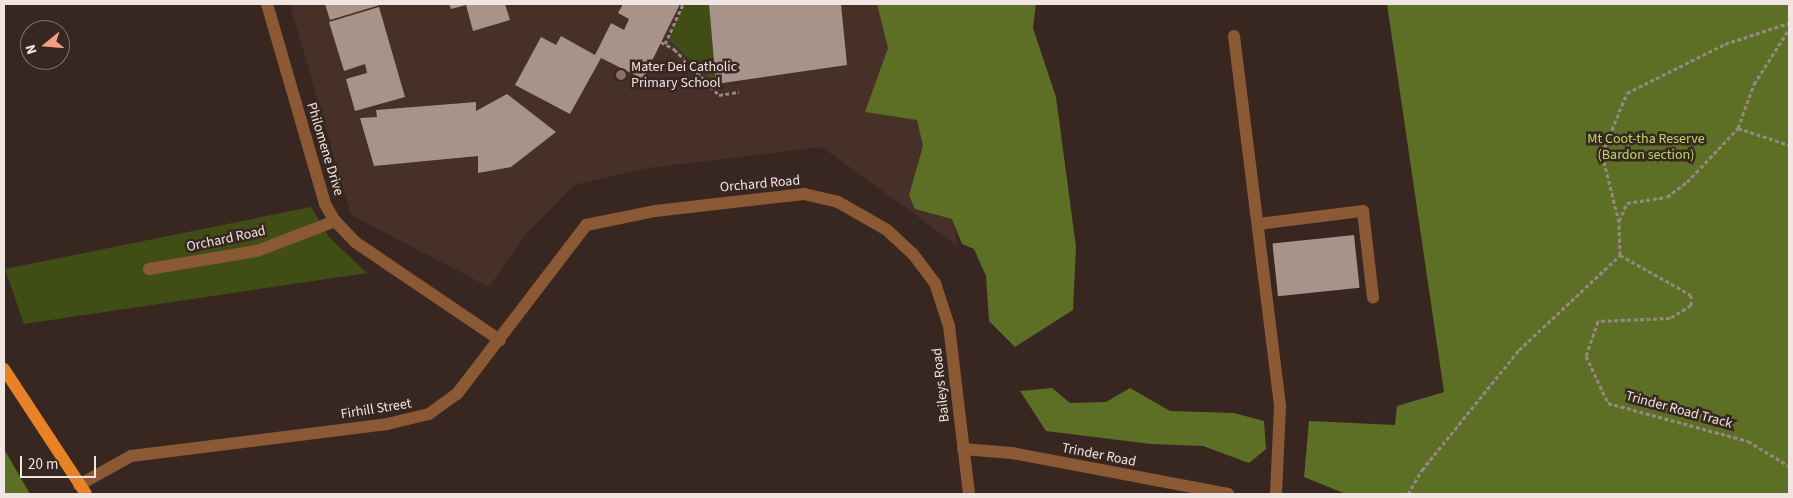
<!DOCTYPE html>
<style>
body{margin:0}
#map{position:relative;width:1793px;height:498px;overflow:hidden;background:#382721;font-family:"Source Sans 3",sans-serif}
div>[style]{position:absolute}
.built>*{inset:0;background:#463027}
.green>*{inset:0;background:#404e16}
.forest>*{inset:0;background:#5d6f25}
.building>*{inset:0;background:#a8938b;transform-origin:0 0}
.path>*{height:3px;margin-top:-1.5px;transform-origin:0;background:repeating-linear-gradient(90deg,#978883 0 4px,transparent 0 6.5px)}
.minor>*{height:12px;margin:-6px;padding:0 6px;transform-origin:6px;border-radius:6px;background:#8b5934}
.major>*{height:12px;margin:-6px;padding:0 6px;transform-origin:6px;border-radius:6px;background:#e98227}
.dots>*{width:14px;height:14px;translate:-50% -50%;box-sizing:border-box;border:2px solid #382721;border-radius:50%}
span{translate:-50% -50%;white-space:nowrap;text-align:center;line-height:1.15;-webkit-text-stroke:5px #382721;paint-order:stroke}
.poi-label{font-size:14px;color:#f1e5e1}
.left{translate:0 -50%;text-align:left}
.park-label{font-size:14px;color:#bbdb5d}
.street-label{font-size:14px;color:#f1e5e1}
.frame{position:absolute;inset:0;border:5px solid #f1e5e1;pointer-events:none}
.north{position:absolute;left:20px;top:20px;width:50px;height:50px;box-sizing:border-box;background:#382721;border:1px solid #82736e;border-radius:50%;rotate:253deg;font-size:14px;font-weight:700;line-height:20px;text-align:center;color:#f1e5e1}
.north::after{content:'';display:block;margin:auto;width:18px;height:22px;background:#f39f85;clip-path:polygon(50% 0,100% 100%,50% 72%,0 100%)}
.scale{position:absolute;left:20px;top:456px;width:76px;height:22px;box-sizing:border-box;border:2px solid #f1e5e1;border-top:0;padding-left:6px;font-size:15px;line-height:18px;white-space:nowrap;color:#f1e5e1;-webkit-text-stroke:4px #382721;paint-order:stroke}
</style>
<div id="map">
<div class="built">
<i style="clip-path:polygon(290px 4px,919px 4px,958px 246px,822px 147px,648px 168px,574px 185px,527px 233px,489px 287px,351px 215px)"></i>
</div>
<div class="green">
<i style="clip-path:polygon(684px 4px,709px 4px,716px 84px,668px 39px)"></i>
<i style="clip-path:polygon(311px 207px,329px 237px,367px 273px,24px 324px,5px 269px)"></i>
</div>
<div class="forest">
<i style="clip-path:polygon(877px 4px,1036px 4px,1033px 28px,1056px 97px,1076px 247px,1073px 310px,1015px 347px,989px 321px,986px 276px,974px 249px,962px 244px,952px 219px,915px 209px,909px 195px,923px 146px,917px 120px,865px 112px,888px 48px)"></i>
<i style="clip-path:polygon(1387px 4px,1789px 4px,1789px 494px,1346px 494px,1304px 477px,1309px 421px,1395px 425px,1397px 406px,1444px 392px)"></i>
<i style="clip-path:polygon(1052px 388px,1070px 403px,1106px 402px,1130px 388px,1170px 411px,1234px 413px,1264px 421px,1266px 449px,1249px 463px,1203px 446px,1151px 444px,1046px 431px,1020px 391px)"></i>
<i style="clip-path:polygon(4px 449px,30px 494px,4px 494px)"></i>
</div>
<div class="building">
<i style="clip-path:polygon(325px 4px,383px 4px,330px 20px)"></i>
<i style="clip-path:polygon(449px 4px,505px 4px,510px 20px,473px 31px,466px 5px,451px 9px)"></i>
<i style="clip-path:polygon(623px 4px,680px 4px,643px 79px,601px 58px,570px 114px,515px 85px,541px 37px,556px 45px,561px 36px,595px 55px,611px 23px,624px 30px,629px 19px,618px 13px)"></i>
<i style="clip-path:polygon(709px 4px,841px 4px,847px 65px,716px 84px)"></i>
<i style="clip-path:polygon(379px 7px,405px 97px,355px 111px,346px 79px,367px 73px,365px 64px,344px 71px,329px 22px)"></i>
<i style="clip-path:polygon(507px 94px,556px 132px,511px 167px,478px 173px,478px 156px,374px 166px,360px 118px,377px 117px,376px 110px,476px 102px,476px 111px)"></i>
<i style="left:1354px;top:235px;width:53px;height:82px;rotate:84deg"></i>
</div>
<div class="path">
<i style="left:661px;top:42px;width:15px;rotate:28deg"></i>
<i style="left:674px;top:49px;width:64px;rotate:45.6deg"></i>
<i style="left:719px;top:95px;width:20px;rotate:-9deg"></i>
<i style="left:665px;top:44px;width:44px;rotate:-65.8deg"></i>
<i style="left:1738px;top:128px;width:54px;rotate:18.4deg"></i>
<i style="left:1619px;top:221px;width:20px;rotate:-66deg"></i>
<i style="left:1627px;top:203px;width:40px;rotate:-8.5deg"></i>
<i style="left:1667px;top:197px;width:25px;rotate:-37deg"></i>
<i style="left:1687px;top:182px;width:74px;rotate:-46.6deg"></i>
<i style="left:1738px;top:128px;width:47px;rotate:-70deg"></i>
<i style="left:1754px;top:84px;width:65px;rotate:-57.5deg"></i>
<i style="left:1620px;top:255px;width:81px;rotate:29.4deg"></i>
<i style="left:1691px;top:295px;width:10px;rotate:90deg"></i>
<i style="left:1691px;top:305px;width:25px;rotate:148deg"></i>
<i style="left:1670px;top:318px;width:72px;rotate:177.6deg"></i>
<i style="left:1598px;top:321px;width:37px;rotate:109deg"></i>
<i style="left:1586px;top:356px;width:52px;rotate:64.9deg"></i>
<i style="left:1608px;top:403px;width:145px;rotate:15.2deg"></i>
<i style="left:1748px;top:441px;width:48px;rotate:31.4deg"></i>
<i style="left:1620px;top:255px;width:33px;rotate:-92deg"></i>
<i style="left:1619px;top:222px;width:70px;rotate:-104deg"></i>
<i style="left:1602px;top:154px;width:66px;rotate:-67.7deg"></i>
<i style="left:1627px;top:93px;width:110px;rotate:-26.6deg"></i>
<i style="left:1725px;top:44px;width:67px;rotate:-18.2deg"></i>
<i style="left:1408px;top:494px;width:28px;rotate:-60deg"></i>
<i style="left:1422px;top:470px;width:154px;rotate:-51.1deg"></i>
<i style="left:1519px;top:350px;width:139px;rotate:-43.2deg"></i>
</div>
<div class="minor">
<i style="left:267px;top:4px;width:208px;rotate:73.8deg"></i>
<i style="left:325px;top:204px;width:20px;rotate:60deg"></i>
<i style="left:335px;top:221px;width:29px;rotate:46deg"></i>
<i style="left:355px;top:242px;width:175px;rotate:34.1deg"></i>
<i style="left:1234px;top:36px;width:373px;rotate:82.9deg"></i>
<i style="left:1280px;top:406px;width:88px;rotate:92.6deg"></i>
<i style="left:1258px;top:224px;width:106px;rotate:-7.1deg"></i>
<i style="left:1363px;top:211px;width:87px;rotate:83.4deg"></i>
<i style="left:149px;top:269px;width:109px;rotate:-9.5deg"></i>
<i style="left:257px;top:251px;width:84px;rotate:-21deg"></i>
<i style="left:963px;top:449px;width:49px;rotate:4.7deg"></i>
<i style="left:1012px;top:453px;width:220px;rotate:10.7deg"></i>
<i style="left:79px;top:485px;width:60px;rotate:-29.1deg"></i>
<i style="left:131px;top:456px;width:258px;rotate:-7.1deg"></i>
<i style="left:387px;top:424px;width:43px;rotate:-13.4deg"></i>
<i style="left:429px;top:414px;width:34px;rotate:-36deg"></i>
<i style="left:457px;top:394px;width:213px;rotate:-52.6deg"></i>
<i style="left:586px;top:225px;width:70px;rotate:-11.5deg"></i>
<i style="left:655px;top:211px;width:150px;rotate:-6.5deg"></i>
<i style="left:804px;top:194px;width:35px;rotate:13deg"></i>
<i style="left:838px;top:202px;width:56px;rotate:29.7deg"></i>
<i style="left:887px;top:230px;width:35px;rotate:43deg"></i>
<i style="left:913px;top:254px;width:36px;rotate:53deg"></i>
<i style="left:935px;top:283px;width:45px;rotate:72deg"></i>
<i style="left:949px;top:326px;width:169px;rotate:83.2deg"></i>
</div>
<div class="major">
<i style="left:4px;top:369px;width:149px;rotate:56.7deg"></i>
</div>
<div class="dots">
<i style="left:621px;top:75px;background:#8d6e63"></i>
</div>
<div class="poi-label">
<span class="left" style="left:631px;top:75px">Mater Dei Catholic<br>Primary School</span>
</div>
<div class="park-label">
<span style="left:1646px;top:147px">Mt Coot-tha Reserve<br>(Bardon section)</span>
</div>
<div class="street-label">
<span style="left:325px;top:149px;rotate:73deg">Philomene Drive</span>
<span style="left:760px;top:184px;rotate:-5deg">Orchard Road</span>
<span style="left:226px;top:239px;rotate:-12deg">Orchard Road</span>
<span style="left:941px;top:385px;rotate:-96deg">Baileys Road</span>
<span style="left:376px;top:409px;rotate:-9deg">Firhill Street</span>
<span style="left:1679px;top:410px;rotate:15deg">Trinder Road Track</span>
<span style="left:1099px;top:455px;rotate:11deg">Trinder Road</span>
</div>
<div class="frame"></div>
<div class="north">N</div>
<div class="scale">20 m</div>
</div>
